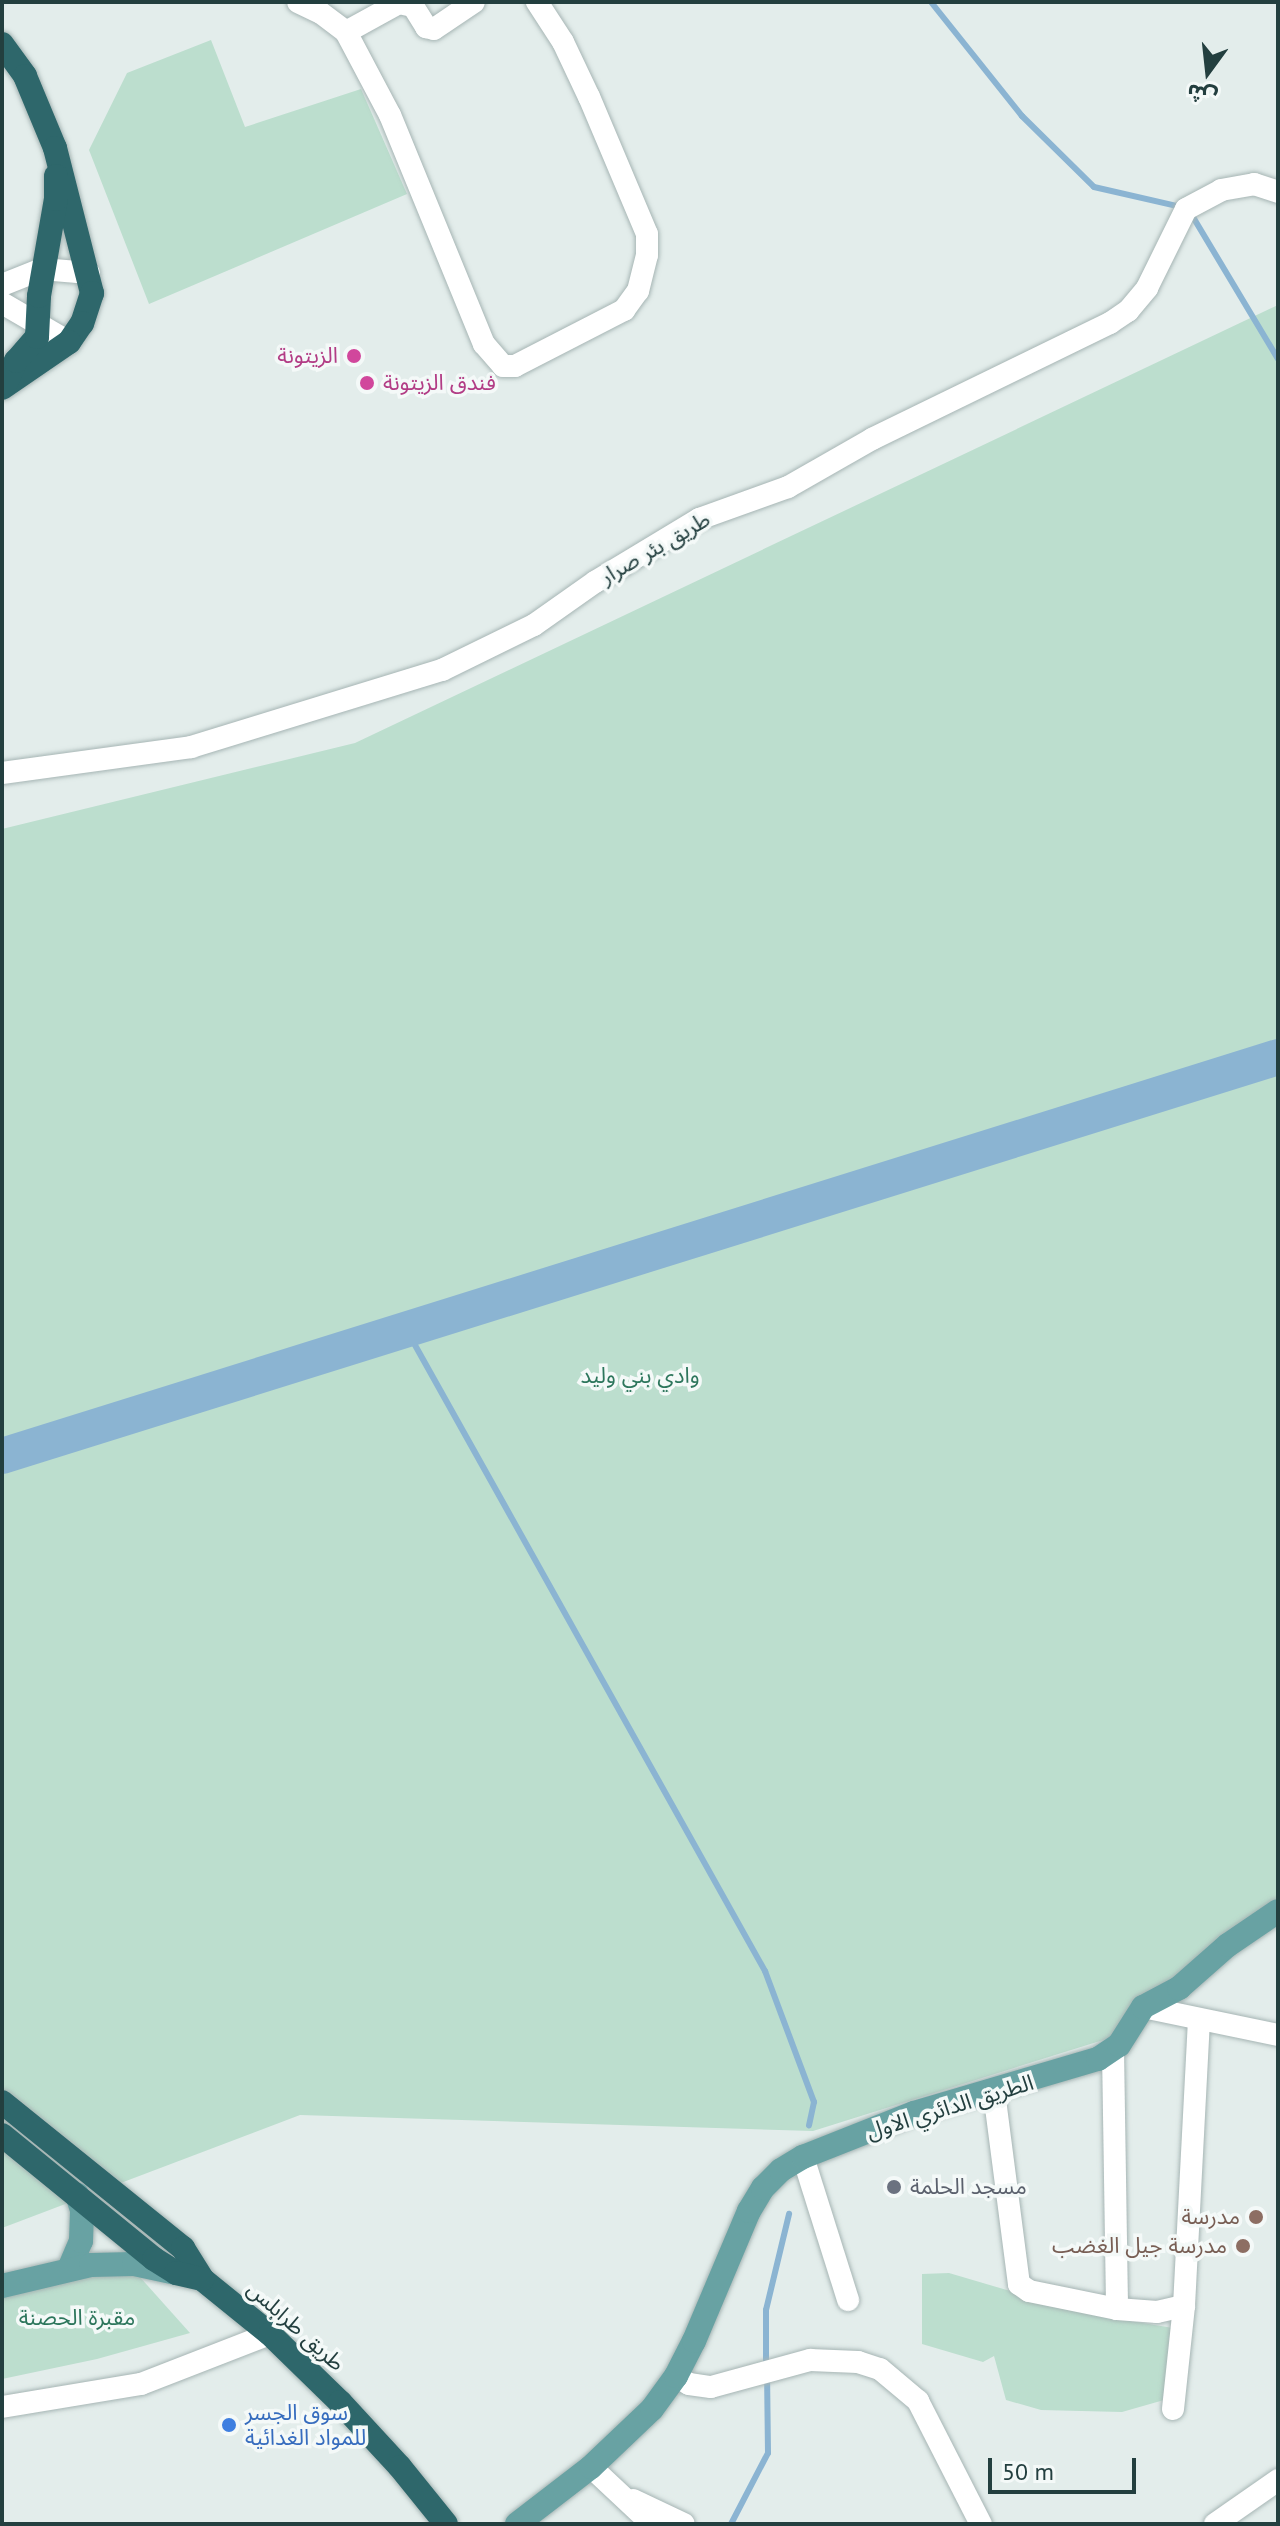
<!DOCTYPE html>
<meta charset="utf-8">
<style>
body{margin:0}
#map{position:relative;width:1280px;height:2526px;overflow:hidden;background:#e3edeb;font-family:"PT Sans","Noto Sans Arabic",sans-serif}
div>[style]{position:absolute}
.green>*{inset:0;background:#bcdece}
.stream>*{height:6px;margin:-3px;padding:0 3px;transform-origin:3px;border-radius:3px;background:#8bb4d2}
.river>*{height:36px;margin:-18px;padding:0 18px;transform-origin:18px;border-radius:18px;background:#8bb4d2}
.roads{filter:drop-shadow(0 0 2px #a6b5b4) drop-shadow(0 0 2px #a6b5b4)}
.street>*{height:22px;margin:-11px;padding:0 11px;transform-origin:11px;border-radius:11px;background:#fff}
.primary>*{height:24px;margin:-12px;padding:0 12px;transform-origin:12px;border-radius:12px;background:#68a2a3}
.highway>*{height:24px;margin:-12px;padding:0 12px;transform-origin:12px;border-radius:12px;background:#2e676b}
.dots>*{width:22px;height:22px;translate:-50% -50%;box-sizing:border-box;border:4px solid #f4f9f8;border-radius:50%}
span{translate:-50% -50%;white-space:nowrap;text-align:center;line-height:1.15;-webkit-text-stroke:7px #f4f9f8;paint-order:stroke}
.hotel-label{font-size:22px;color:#b23c85}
.right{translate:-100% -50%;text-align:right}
.left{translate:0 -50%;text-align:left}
.street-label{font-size:22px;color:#233f3f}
.park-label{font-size:22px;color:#2d765c}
.worship-label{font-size:22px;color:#5b616d}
.education-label{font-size:22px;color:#785e54}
.shop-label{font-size:22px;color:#366cbe}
.frame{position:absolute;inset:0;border:4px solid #233f3f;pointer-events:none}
.north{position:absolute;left:1168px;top:32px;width:80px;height:80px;-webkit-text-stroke:6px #f4f9f8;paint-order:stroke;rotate:195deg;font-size:22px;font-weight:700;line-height:32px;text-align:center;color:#233f3f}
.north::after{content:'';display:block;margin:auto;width:28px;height:36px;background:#233f3f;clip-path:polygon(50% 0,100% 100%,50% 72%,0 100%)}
.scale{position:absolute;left:988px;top:2458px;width:148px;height:36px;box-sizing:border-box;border:4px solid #233f3f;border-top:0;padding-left:10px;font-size:24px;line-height:28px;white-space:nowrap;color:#233f3f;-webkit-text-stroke:6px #f4f9f8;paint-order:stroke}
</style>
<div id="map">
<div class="green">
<i style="clip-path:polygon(211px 40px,245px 127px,361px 89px,407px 194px,149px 304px,89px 150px,127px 73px)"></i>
<i style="clip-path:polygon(1278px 305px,1278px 1923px,1132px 2031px,813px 2131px,300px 2115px,2px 2228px,2px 829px,355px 743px)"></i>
<i style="clip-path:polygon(80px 2273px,139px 2276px,190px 2333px,97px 2359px,2px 2379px,2px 2292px)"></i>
<i style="clip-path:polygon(949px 2273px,1088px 2314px,1173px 2328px,1164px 2400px,1122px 2412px,1041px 2410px,1006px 2400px,994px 2356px,983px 2362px,922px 2344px,922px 2274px)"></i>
</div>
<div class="stream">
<i style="left:931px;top:2px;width:146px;rotate:51.4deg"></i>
<i style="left:1022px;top:116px;width:101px;rotate:44.6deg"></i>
<i style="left:1094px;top:187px;width:89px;rotate:12.9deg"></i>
<i style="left:1190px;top:212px;width:171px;rotate:59.1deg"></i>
<i style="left:406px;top:1329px;width:736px;rotate:60.79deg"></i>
<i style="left:765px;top:1971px;width:140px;rotate:69.5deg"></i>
<i style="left:814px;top:2102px;width:24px;rotate:102deg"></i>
<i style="left:766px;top:2365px;width:55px;rotate:-90deg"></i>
<i style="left:766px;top:2310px;width:99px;rotate:-76.5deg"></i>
<i style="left:731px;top:2524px;width:80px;rotate:-62.5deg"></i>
<i style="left:768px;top:2453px;width:77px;rotate:-90.7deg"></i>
</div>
<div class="river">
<i style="left:2px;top:1456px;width:1337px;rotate:-17.36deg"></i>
</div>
<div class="roads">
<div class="street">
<i style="left:298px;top:2px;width:25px;rotate:26deg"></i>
<i style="left:321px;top:13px;width:31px;rotate:37deg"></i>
<i style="left:346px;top:32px;width:94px;rotate:62.1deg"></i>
<i style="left:390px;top:115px;width:248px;rotate:67.7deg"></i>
<i style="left:484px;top:344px;width:29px;rotate:49deg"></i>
<i style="left:503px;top:366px;width:12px"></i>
<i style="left:515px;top:366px;width:123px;rotate:-27.2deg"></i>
<i style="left:624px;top:310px;width:24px;rotate:-54deg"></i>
<i style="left:638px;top:291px;width:37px;rotate:-76deg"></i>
<i style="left:647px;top:255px;width:21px;rotate:-90deg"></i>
<i style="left:647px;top:234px;width:149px;rotate:-112.9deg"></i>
<i style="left:589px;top:97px;width:61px;rotate:-115.3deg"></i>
<i style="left:563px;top:42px;width:48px;rotate:-123deg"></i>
<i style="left:346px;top:32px;width:60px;rotate:-28.7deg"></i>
<i style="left:399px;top:3px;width:14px;rotate:12deg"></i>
<i style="left:413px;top:6px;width:25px;rotate:58deg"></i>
<i style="left:426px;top:27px;width:8px;rotate:14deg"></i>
<i style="left:434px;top:29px;width:48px;rotate:-34deg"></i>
<i style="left:2px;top:285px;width:43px;rotate:-21.8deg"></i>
<i style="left:42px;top:269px;width:47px;rotate:4.9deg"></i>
<i style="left:2px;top:303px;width:78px;rotate:30.2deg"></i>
<i style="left:2px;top:773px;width:191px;rotate:-7.8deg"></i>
<i style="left:191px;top:747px;width:263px;rotate:-17.1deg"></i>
<i style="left:442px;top:670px;width:102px;rotate:-26.1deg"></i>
<i style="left:534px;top:625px;width:75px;rotate:-35.2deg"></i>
<i style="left:595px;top:582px;width:122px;rotate:-31.2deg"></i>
<i style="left:699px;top:519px;width:95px;rotate:-19.8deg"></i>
<i style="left:788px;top:487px;width:97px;rotate:-29.7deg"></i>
<i style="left:872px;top:439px;width:265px;rotate:-26deg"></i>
<i style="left:1110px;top:323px;width:22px;rotate:-34deg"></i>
<i style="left:1128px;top:311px;width:30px;rotate:-50deg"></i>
<i style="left:1147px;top:288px;width:88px;rotate:-63.7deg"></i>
<i style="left:1186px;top:209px;width:40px;rotate:-28deg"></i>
<i style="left:1221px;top:190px;width:34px;rotate:-10deg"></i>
<i style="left:1254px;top:184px;width:25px;rotate:18deg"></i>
<i style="left:1143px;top:2007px;width:138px;rotate:11.7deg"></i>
<i style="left:1113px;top:2050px;width:259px;rotate:89.1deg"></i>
<i style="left:994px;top:2092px;width:194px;rotate:82.6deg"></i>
<i style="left:1019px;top:2284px;width:12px;rotate:35deg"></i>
<i style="left:1029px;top:2291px;width:90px;rotate:11.6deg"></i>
<i style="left:1117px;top:2309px;width:40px;rotate:4.3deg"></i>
<i style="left:1157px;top:2312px;width:28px;rotate:-13deg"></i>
<i style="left:803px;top:2157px;width:150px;rotate:72.5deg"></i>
<i style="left:676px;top:2376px;width:15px;rotate:32deg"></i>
<i style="left:689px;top:2384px;width:22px;rotate:8deg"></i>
<i style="left:711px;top:2387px;width:103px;rotate:-15.3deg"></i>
<i style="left:810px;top:2360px;width:48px;rotate:2.4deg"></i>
<i style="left:858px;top:2362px;width:23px;rotate:18deg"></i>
<i style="left:880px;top:2369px;width:50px;rotate:40.1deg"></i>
<i style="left:918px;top:2401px;width:138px;rotate:62.9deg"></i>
<i style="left:2px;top:2407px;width:141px;rotate:-9.4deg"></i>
<i style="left:141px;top:2384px;width:138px;rotate:-21.2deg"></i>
<i style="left:1173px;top:2409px;width:104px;rotate:-83.9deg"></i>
<i style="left:1184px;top:2306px;width:287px;rotate:-87deg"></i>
<i style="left:591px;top:2467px;width:83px;rotate:43.1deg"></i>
<i style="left:633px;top:2500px;width:56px;rotate:25.2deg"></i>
<i style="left:1215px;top:2524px;width:77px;rotate:-34.9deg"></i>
</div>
<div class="primary">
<i style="left:69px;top:2269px;width:30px;rotate:-67deg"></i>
<i style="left:81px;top:2241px;width:31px;rotate:-88deg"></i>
<i style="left:82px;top:2210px;width:16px;rotate:-108deg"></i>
<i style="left:2px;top:2286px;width:91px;rotate:-13.3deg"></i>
<i style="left:91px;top:2265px;width:43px;rotate:-1.3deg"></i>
<i style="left:134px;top:2264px;width:43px;rotate:12.1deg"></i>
<i style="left:517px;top:2524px;width:93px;rotate:-37.6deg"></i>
<i style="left:591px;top:2467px;width:84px;rotate:-43.6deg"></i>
<i style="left:652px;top:2409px;width:41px;rotate:-54deg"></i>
<i style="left:676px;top:2376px;width:39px;rotate:-63deg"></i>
<i style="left:694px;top:2341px;width:141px;rotate:-67.1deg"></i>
<i style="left:749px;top:2211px;width:27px;rotate:-59deg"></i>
<i style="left:763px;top:2188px;width:25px;rotate:-45deg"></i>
<i style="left:781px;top:2170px;width:26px;rotate:-31deg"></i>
<i style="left:803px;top:2157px;width:119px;rotate:-21.6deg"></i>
<i style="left:914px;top:2113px;width:192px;rotate:-16.4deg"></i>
<i style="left:1098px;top:2059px;width:25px;rotate:-34deg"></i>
<i style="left:1119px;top:2045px;width:45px;rotate:-57.7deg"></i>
<i style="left:1143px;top:2007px;width:41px;rotate:-27.8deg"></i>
<i style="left:1179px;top:1988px;width:65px;rotate:-41.3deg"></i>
<i style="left:1228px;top:1945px;width:60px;rotate:-34.2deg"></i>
</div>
<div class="highway">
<i style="left:2px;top:44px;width:39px;rotate:54deg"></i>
<i style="left:25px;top:76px;width:78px;rotate:67.4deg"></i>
<i style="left:55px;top:148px;width:150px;rotate:75.7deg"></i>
<i style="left:92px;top:293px;width:32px;rotate:108deg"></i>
<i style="left:82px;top:323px;width:23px;rotate:124deg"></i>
<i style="left:69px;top:342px;width:81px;rotate:145.5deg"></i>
<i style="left:6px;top:383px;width:24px;rotate:-66deg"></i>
<i style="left:16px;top:361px;width:32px;rotate:-49deg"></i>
<i style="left:37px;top:337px;width:41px;rotate:-87.2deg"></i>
<i style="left:39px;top:296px;width:98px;rotate:-80.1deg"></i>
<i style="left:56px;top:199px;width:23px;rotate:-90deg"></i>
<i style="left:2px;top:2102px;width:233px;rotate:38.9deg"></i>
<i style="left:183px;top:2248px;width:36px;rotate:58deg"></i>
<i style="left:202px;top:2279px;width:87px;rotate:39deg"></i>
<i style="left:270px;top:2334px;width:98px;rotate:44.2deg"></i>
<i style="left:340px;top:2402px;width:88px;rotate:47.3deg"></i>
<i style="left:400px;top:2467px;width:73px;rotate:51.1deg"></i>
<i style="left:2px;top:2135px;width:196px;rotate:39.2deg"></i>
<i style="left:154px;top:2259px;width:26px;rotate:32deg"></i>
<i style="left:176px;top:2273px;width:27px;rotate:13deg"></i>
</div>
</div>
<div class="dots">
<i style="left:354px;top:356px;background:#d1479c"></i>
<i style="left:367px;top:383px;background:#d1479c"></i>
<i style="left:894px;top:2187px;background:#6b7280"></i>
<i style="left:1256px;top:2217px;background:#8d6e63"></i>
<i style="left:1243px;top:2246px;background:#8d6e63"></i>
<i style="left:229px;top:2425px;background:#3f7fe0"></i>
</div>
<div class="hotel-label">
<span class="right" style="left:338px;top:356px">الزيتونة</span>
<span class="left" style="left:383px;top:383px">فندق الزيتونة</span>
</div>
<div class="street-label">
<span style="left:655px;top:548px;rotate:-30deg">طريق بئر صرار</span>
<span style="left:950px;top:2107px;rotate:-17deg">الطريق الدائري الاول</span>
<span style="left:296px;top:2326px;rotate:42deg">طريق طرابلس</span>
</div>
<div class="park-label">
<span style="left:640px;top:1376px">وادي بني وليد</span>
<span style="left:77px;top:2318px">مقبرة الحصنة</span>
</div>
<div class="worship-label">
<span class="left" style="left:910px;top:2187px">مسجد الحلمة</span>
</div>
<div class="education-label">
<span class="right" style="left:1240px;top:2217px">مدرسة</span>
<span class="right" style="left:1227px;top:2246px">مدرسة جيل الغضب</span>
</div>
<div class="shop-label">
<span class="left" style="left:245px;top:2425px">سوق الجسر<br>للمواد الغدائية</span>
</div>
<div class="frame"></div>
<div class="north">ش</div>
<div class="scale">50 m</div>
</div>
